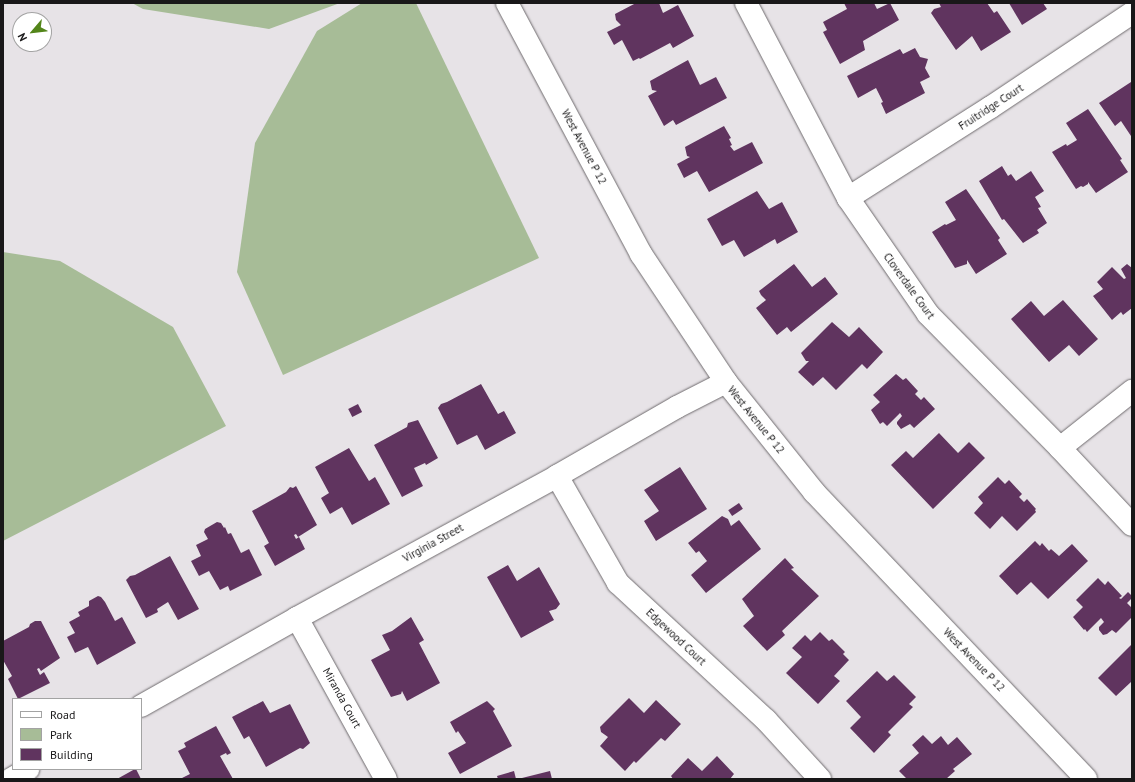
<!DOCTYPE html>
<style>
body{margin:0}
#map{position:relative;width:1135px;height:782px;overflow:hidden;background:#e7e3e7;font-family:"PT Sans",sans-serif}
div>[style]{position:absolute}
.green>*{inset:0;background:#a7bc97}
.building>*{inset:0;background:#60345f;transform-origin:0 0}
.roads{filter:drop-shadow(0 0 1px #6f6b6e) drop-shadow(0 0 1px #6f6b6e)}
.street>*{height:22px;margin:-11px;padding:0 11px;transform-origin:11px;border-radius:11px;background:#fff}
span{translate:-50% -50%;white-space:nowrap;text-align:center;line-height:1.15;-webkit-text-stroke:4px #fff;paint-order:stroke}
.street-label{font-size:11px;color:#191819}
.frame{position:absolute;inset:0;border:4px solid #191819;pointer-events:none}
.legend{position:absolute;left:12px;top:698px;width:130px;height:72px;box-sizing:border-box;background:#fff;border:1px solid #a3a3a3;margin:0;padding:5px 7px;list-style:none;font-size:12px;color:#191819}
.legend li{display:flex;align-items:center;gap:8px;height:20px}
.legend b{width:20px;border:1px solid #a3a3a3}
.north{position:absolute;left:12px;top:12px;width:40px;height:40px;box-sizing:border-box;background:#fff;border:1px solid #a3a3a3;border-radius:50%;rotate:242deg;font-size:11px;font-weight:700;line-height:16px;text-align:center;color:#191819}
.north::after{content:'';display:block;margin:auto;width:14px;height:18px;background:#53851a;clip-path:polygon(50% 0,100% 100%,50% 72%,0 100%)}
</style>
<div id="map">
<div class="green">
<i style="clip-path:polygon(132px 3px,340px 3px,269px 29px,143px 9px)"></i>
<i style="clip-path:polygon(362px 3px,416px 3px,539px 258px,283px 375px,237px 272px,255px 143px,317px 31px)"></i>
<i style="clip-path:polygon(3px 252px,60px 261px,173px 327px,226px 426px,3px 541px)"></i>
</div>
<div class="building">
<i style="clip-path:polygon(636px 3px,659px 3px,663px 13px,678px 5px,694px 36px,673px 48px,670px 43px,640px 59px,639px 58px,633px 61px,622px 40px,614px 45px,607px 32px,621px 25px,616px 20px,615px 14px)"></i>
<i style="clip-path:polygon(844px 3px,874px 3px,877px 9px,890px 3px,899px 20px,863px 41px,865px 50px,840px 64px,823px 32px,827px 30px,823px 22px,847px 9px)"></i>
<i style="clip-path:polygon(939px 3px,987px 3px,994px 13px,997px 11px,1011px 32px,981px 51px,972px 36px,956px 50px,931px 13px,934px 9px,941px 7px)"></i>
<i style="clip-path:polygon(1009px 3px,1043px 3px,1047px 9px,1022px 25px)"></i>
<i style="clip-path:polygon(915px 48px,920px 57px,928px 59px,925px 68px,930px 77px,920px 82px,925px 93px,886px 114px,881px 103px,883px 102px,876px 88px,858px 98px,847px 76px,900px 49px,903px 54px)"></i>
<i style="clip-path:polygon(688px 60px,700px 85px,716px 77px,727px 98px,676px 125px,673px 120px,664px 126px,648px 96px,657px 91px,652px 90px,650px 81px)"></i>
<i style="clip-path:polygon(1131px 82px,1132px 84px,1131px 136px,1121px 121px,1115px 126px,1099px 103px)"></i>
<i style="clip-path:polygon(1088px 109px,1122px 159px,1120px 160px,1128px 172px,1096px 193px,1088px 182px,1088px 184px,1083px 187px,1081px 186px,1076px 189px,1052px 152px,1066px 144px,1067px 146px,1077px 140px,1066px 123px)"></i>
<i style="clip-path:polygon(724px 126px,731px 138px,729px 139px,732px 145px,730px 146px,734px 151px,752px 142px,763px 163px,709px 192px,697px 171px,684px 178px,677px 164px,690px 157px,687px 156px,685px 147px)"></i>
<i style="clip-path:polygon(1002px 166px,1008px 176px,1011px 174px,1016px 181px,1031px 171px,1044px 191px,1035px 197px,1041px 207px,1038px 208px,1047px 223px,1037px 230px,1039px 233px,1023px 243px,1004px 219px,1002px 220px,979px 181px)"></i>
<i style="clip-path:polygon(966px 189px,1000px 238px,998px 240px,1007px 254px,976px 274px,967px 260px,967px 264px,955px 268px,932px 232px,945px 224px,946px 225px,956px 220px,945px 202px)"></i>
<i style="clip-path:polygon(757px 191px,769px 209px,782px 202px,798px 232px,777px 244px,775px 239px,744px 257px,734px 240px,722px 246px,707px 219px)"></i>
<i style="clip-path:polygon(794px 264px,812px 287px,825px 277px,838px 294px,791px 332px,787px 327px,777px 335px,756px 308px,766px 300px,761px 295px,759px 291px)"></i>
<i style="clip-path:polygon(1127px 264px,1132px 268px,1132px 308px,1123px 315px,1121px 312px,1112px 320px,1093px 296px,1103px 289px,1097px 282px,1112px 267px,1124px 279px,1126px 278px,1121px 269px)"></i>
<i style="clip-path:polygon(1063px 300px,1098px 339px,1079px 356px,1069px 345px,1049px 362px,1011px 319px,1031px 301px,1044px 316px)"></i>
<i style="clip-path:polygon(832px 322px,849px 337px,859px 327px,883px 352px,867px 369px,862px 364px,836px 390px,823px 377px,813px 386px,798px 372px,809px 361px,806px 361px,801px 353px)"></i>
<i style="clip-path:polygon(896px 374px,903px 380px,906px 378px,918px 391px,915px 394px,921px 400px,924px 397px,935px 409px,914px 428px,910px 424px,901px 429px,897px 424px,897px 422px,902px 416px,900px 413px,887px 426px,883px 422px,880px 424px,871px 410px,880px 402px,873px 395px)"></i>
<i style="clip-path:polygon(481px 384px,498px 414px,504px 411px,516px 433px,485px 450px,477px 435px,457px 445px,438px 408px,441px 404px,447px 402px)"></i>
<i style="left:358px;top:404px;width:9px;height:11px;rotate:63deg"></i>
<i style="clip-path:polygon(418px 420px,438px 458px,426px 465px,425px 463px,414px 468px,423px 486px,402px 497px,374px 445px,407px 427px,408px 423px)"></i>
<i style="clip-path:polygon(939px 433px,958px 453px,969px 442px,985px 458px,933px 509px,891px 465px,906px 451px,913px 458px)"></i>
<i style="clip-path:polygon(349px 448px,369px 481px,375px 477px,390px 504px,352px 525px,342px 507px,330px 514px,321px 498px,329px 493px,315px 467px)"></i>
<i style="clip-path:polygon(680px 467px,707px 509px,656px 541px,644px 521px,659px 511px,644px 490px)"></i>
<i style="clip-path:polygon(998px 477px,1005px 484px,1009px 480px,1022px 494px,1019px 497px,1024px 502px,1027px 499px,1036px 509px,1035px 510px,1036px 512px,1017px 531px,1002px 516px,990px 529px,974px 513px,983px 503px,978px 497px)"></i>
<i style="clip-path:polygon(296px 486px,317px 525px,298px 537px,296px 534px,294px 535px,296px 539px,299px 537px,305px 549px,275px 566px,264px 546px,269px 543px,252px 511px,286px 492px,290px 487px,293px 488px)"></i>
<i style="left:739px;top:503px;width:7px;height:13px;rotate:56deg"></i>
<i style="clip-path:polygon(722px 516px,728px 519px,731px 526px,739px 520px,761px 549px,706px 593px,691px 575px,707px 561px,699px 551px,696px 553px,688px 543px)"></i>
<i style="clip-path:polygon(217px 522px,221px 523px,224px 528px,225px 527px,228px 534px,231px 533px,241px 553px,249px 549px,262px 575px,230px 591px,228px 586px,220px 590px,209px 571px,199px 576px,191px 561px,201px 556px,196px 545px,208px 539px,204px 532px,205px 529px)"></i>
<i style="clip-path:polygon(1035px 541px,1040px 546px,1042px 543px,1049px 551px,1051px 549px,1059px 556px,1072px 544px,1088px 561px,1048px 599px,1031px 582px,1017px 595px,999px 576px)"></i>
<i style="clip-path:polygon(170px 556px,199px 609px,178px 620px,168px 602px,157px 609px,158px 612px,146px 618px,126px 580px,130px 576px,135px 575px)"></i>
<i style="clip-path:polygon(785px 558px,794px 568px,791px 569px,819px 596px,782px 631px,785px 635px,767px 651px,743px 626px,754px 616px,742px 599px)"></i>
<i style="clip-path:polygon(508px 565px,517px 581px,539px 567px,560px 604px,556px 609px,549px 611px,554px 620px,521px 638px,487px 577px)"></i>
<i style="clip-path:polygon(1098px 578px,1105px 585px,1108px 581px,1122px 596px,1119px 598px,1121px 599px,1128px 592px,1132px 596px,1132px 598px,1127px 603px,1132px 608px,1132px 617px,1116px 633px,1112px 630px,1107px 634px,1103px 635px,1099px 630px,1099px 627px,1104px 622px,1101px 618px,1087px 632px,1085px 629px,1084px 630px,1073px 617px,1083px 607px,1076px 600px)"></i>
<i style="clip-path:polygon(98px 596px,101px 597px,105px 602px,115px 621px,122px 617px,136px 643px,97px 665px,88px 647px,75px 653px,67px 637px,75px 633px,69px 622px,80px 616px,78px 612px,89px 606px,89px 601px)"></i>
<i style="clip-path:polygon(411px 617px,424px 640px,419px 643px,440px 683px,407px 701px,402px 691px,401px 694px,391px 697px,371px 660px,390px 650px,382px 635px,392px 631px)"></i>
<i style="clip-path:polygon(35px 621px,41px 621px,60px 658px,41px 671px,39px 668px,37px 669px,40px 675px,44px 672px,50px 683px,18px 699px,8px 679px,12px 676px,3px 660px,3px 641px,29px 627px,30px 624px)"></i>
<i style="clip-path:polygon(820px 632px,829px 641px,832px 639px,845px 652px,843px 654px,849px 660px,834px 676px,840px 681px,818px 704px,786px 673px,802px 657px,792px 648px,805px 635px,811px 641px)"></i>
<i style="clip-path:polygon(1132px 644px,1132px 683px,1131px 682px,1116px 696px,1098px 678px)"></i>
<i style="clip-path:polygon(877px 671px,887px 681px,894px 675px,916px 697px,909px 704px,913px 707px,888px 732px,891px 735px,874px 753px,850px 728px,861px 717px,846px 701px)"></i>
<i style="clip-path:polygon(629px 698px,644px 713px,656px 700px,681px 724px,665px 741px,661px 738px,636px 763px,634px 761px,625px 771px,600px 746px,608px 737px,601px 732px,600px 727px)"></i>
<i style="clip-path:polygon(263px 701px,270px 713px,290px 704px,310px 743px,303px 749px,300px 748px,266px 767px,249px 736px,244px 739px,232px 717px)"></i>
<i style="clip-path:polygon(487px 701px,495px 709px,493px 711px,512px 746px,460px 774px,448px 753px,466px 743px,458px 731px,456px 733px,450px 722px)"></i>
<i style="clip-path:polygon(216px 726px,231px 753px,227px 755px,226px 753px,220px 756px,233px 779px,180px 779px,190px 774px,178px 751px,186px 747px,184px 743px)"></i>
<i style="clip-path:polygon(923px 735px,932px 744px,941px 736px,948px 745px,957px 737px,972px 754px,953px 769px,955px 771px,946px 779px,904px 779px,906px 778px,899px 771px,919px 753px,912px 745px)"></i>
<i style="clip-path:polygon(717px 756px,734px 774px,730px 779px,673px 779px,671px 776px,688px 758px,702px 771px)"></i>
<i style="clip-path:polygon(136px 769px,141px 779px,117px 779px,135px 769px)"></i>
<i style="clip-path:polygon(514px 771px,516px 779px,498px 779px,497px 776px)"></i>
<i style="clip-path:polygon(550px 771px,552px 779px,522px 779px,522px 778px)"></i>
</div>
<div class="roads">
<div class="street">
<i style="left:507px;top:3px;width:285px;rotate:61.9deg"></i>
<i style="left:641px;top:254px;width:154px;rotate:56.4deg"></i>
<i style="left:726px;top:382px;width:141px;rotate:51.3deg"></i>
<i style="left:814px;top:492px;width:395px;rotate:46.5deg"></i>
<i style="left:746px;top:3px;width:220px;rotate:62.4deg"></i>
<i style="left:848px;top:198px;width:141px;rotate:55.4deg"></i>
<i style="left:928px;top:314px;width:188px;rotate:45.4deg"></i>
<i style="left:1060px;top:448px;width:105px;rotate:46.9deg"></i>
<i style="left:848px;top:198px;width:169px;rotate:-32.5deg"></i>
<i style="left:991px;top:107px;width:169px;rotate:-33.7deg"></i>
<i style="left:1060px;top:448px;width:92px;rotate:-38.4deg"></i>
<i style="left:557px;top:476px;width:123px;rotate:60.3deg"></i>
<i style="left:618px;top:583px;width:202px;rotate:42.8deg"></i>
<i style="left:766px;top:720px;width:80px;rotate:47.5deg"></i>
<i style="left:297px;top:618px;width:184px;rotate:61.1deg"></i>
<i style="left:141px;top:706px;width:179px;rotate:-29.4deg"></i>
<i style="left:297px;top:618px;width:296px;rotate:-28.6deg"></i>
<i style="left:557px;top:476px;width:138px;rotate:-29.9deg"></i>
<i style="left:677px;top:407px;width:55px;rotate:-27deg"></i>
<i style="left:11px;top:779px;width:20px;rotate:-30deg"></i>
</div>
</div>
<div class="street-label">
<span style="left:991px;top:107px;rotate:-33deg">Fruitridge Court</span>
<span style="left:584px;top:147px;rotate:62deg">West Avenue P 12</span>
<span style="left:909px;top:286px;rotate:54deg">Cloverdale Court</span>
<span style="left:756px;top:420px;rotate:51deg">West Avenue P 12</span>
<span style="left:433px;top:543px;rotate:-29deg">Virginia Street</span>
<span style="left:676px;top:637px;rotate:43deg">Edgewood Court</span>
<span style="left:974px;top:660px;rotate:46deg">West Avenue P 12</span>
<span style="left:342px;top:698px;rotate:61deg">Miranda Court</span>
</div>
<div class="frame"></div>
<ul class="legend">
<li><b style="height:5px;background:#fff"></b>Road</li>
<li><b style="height:11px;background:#a7bc97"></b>Park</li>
<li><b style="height:11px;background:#60345f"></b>Building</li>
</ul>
<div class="north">N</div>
</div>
